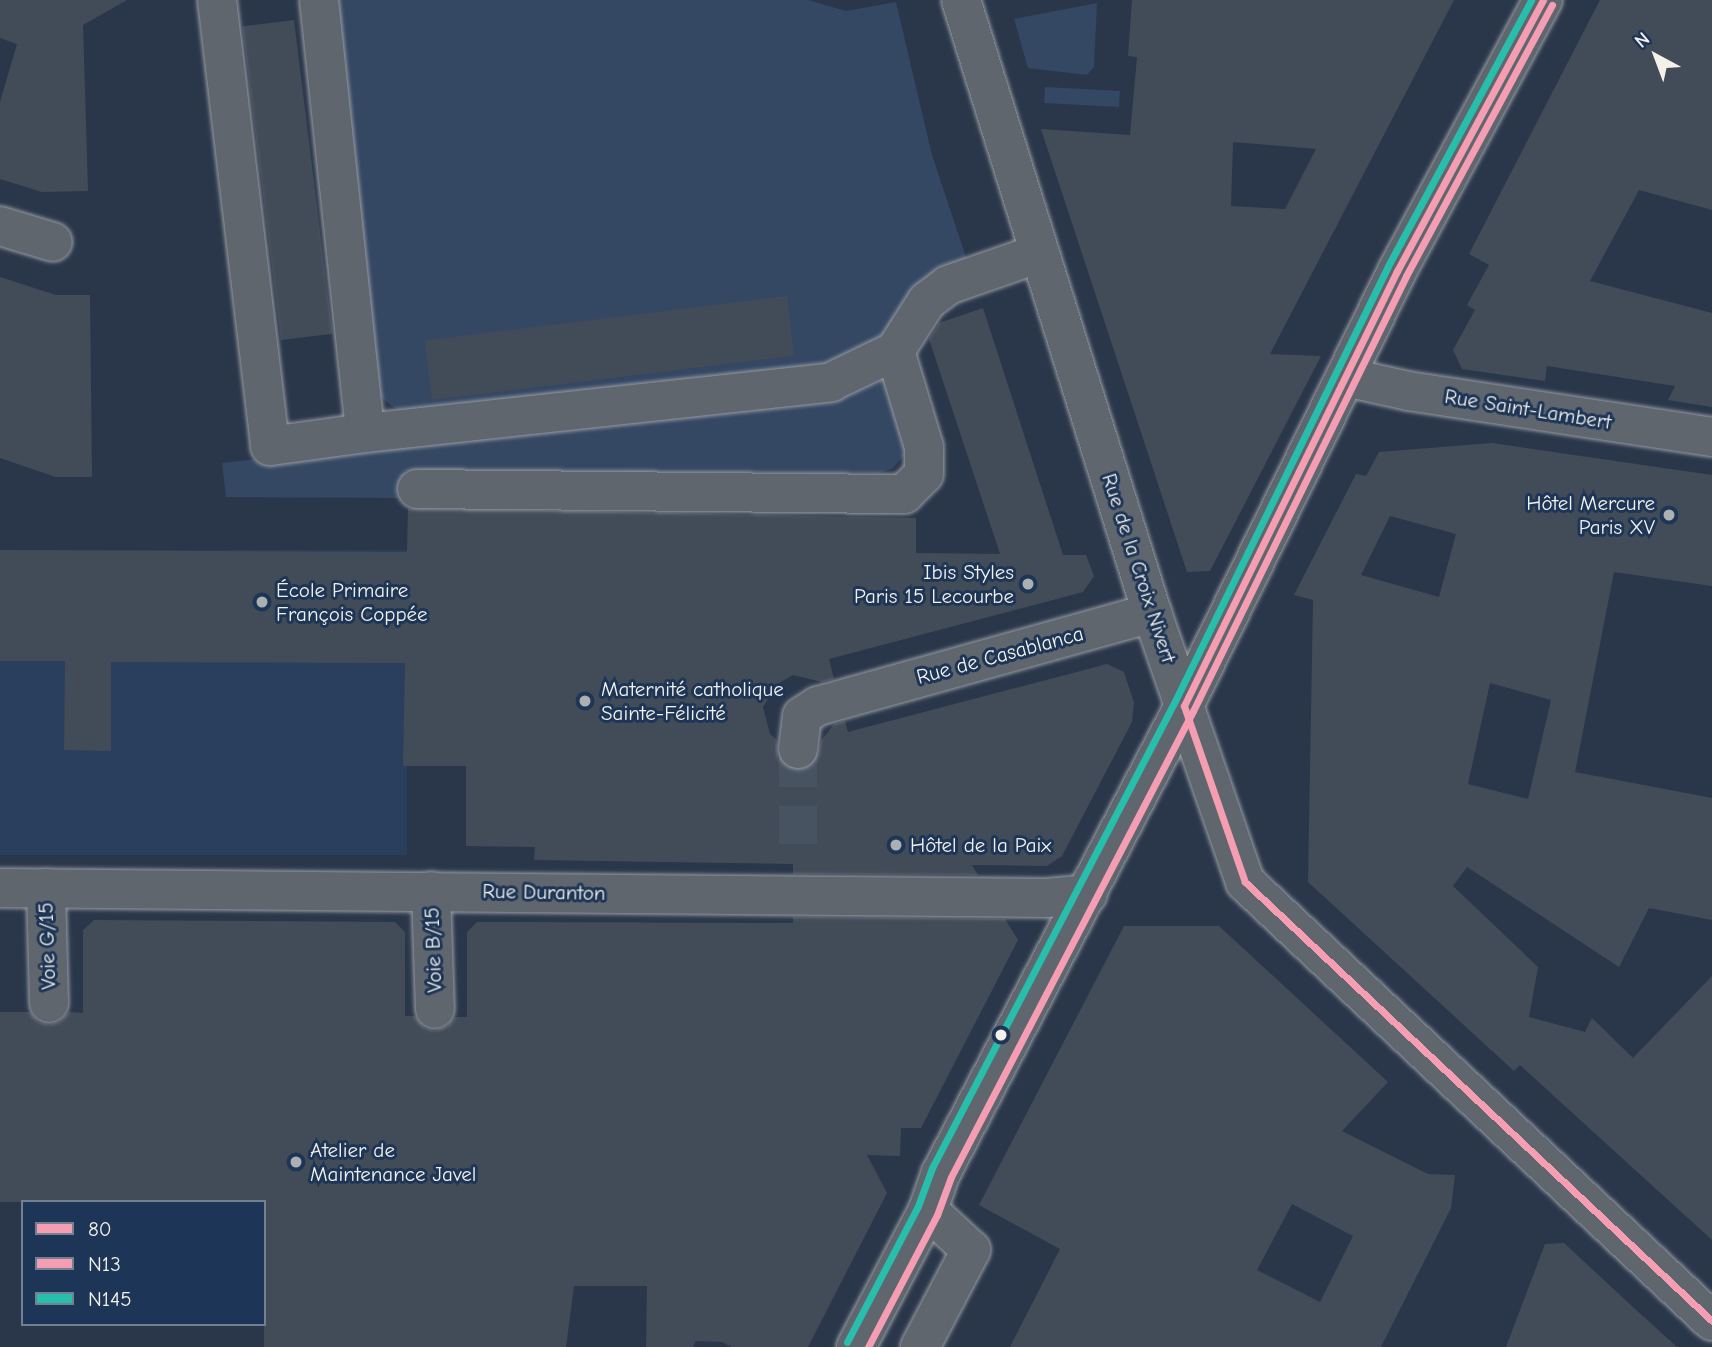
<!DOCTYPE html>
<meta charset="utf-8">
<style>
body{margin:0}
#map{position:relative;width:1712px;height:1347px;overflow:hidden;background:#2a374a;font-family:"Comic Neue",sans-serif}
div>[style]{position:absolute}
.built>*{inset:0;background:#2a3f5d;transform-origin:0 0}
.green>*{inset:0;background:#344763;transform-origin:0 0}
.building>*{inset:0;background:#424c59;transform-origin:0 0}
.minor-tunnel>*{height:38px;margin-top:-19px;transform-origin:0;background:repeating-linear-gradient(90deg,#485362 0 38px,transparent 0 57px)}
.roads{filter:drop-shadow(0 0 2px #979ca3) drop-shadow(0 0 2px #979ca3)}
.minor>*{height:38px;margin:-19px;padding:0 19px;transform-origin:19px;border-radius:19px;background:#60666e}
.major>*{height:38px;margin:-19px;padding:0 19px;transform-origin:19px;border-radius:19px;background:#60666e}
.bus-1>*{height:7px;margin:-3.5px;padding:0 3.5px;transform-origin:3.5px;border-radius:3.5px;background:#f59eb2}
.bus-2>*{height:7px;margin:-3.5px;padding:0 3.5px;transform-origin:3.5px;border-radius:3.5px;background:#f59eb3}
.bus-3>*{height:7px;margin:-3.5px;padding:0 3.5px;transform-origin:3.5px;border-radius:3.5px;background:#28beac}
.dots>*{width:19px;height:19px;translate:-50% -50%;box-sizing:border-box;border:4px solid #1d3557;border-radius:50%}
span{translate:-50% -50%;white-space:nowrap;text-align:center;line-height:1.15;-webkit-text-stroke:6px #1d3557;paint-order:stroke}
.street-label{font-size:21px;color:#f4f1e8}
.poi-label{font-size:21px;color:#f4f1e8}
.right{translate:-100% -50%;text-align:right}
.left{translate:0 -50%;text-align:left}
.legend{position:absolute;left:21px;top:1200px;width:245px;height:126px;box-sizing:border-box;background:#1d3557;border:2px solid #738091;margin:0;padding:9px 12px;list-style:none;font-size:21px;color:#f4f1e8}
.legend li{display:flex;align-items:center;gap:14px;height:35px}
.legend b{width:35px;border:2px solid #738091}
.north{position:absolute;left:1621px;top:21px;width:70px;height:70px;-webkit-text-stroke:5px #1d3557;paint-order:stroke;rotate:319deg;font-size:19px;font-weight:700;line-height:28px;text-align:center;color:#f4f1e8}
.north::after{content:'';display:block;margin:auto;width:24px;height:32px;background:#f4f1e8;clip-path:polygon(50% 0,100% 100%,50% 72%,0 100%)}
</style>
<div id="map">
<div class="built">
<i style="left:0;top:550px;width:407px;height:305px"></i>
</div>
<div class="green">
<i style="clip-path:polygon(329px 0,808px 0,846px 11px,896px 2px,932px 155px,969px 266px,855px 360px,404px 415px,380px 397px)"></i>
<i style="clip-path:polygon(1097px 3px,1094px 67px,1087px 75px,1028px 68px,1014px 19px)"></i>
<i style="left:1045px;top:87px;width:75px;height:16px;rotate:3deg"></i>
<i style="clip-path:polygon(886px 372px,906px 453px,893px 468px,880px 473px,405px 471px,402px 498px,226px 497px,222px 463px,816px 395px)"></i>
</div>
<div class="building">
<i style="clip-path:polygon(0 0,127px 0,83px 25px,88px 191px,42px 192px,0 179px,0 102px,17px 44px,0 38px)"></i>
<i style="clip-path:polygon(evenodd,1132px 0,1454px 0,1270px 354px,1321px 356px,1210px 571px,1187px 572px,1041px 129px,1130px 135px,1137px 57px,1128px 56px,1132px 0,1233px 142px,1316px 149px,1285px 209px,1231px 206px,1233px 142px)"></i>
<i style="clip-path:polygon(1600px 0,1712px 0,1712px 210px,1639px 190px,1590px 281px,1712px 313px,1712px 407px,1668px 400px,1675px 386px,1547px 366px,1545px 381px,1462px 369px,1453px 350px,1475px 310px,1467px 305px,1489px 265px,1469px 254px)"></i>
<i style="left:294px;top:20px;width:316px;height:52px;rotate:83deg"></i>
<i style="clip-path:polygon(0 277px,56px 295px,90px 295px,92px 477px,56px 477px,0 458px)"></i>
<i style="left:787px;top:296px;width:60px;height:365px;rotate:83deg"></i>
<i style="clip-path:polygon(983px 308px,1063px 555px,1086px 555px,1094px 576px,1083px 592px,829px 659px,834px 679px,822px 682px,793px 675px,777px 684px,763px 707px,770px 734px,777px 740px,778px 758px,785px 767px,796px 771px,807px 769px,815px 763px,821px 741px,834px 724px,845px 721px,848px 732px,1107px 664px,1124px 672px,1134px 703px,1132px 722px,1062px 856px,1047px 866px,972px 865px,978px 875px,793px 874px,793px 864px,534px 860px,535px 847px,466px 846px,466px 766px,403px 766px,405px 663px,111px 662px,111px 751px,64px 750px,65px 661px,0 661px,0 550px,407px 552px,408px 508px,916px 518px,916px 553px,1000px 554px,929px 339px,939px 323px)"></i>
<i style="clip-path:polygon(evenodd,1492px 443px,1712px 475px,1712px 586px,1614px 572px,1575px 772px,1712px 798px,1712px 920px,1649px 908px,1619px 967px,1467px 867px,1453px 886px,1538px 967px,1529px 1017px,1585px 1032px,1592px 1018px,1633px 1058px,1712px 976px,1712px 1240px,1520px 1065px,1514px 1071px,1308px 882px,1313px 600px,1294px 595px,1356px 474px,1366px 476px,1379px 452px,1492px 443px,1390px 516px,1456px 534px,1439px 597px,1361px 575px,1390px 516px,1492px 443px,1490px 683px,1551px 700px,1528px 799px,1468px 784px,1490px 683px)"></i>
<i style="clip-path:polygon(793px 917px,1005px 919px,1018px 940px,921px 1128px,901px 1128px,900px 1156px,867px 1155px,887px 1193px,808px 1347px,732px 1347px,722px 1342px,696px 1341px,693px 1347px,646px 1347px,647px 1286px,574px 1286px,566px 1347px,264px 1347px,264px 1202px,0 1202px,0 1012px,30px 1012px,38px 1022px,49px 1025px,61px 1021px,69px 1012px,83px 1013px,83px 930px,94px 920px,395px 922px,405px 932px,405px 1016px,415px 1016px,424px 1028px,435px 1031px,447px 1027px,455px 1017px,467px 1017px,467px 932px,477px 922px,793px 923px)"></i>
<i style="clip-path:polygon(evenodd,1124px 926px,1219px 926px,1388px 1082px,1342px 1131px,1428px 1174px,1455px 1175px,1451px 1208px,1381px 1347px,1010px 1347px,1060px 1249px,979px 1205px,1124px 926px,1292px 1204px,1353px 1236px,1320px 1302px,1257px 1270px,1292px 1204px)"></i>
<i style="clip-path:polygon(1564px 1243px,1634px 1308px,1677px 1347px,1506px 1347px,1545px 1244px)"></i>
</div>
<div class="minor-tunnel">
<i style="left:798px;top:749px;width:114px;rotate:90deg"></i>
</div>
<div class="roads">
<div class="minor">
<i style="left:217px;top:0;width:449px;rotate:83.2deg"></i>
<i style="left:270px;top:446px;width:96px;rotate:-7.8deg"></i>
<i style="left:319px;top:0;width:435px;rotate:83.9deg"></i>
<i style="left:365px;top:433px;width:469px;rotate:-6.2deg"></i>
<i style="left:831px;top:382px;width:71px;rotate:-25.8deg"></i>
<i style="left:895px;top:351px;width:59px;rotate:-57.4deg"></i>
<i style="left:927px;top:301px;width:26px;rotate:-37deg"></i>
<i style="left:948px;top:285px;width:97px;rotate:-19.2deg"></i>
<i style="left:961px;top:0;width:642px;rotate:72.69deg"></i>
<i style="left:1152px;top:613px;width:285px;rotate:70.9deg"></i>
<i style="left:1245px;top:882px;width:641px;rotate:43.23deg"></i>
<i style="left:0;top:226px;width:55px;rotate:16.8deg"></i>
<i style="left:1345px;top:377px;width:65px;rotate:12.5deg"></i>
<i style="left:1408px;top:391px;width:307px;rotate:8.6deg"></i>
<i style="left:417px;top:489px;width:487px;rotate:0.6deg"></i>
<i style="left:904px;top:494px;width:28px;rotate:-45deg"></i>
<i style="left:924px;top:474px;width:27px;rotate:-90deg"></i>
<i style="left:924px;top:447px;width:100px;rotate:-106.8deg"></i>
<i style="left:798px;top:749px;width:33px;rotate:-83deg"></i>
<i style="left:802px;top:716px;width:19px;rotate:-32deg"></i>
<i style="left:818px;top:706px;width:347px;rotate:-15.6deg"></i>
<i style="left:0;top:888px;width:1046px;rotate:0.55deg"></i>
<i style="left:1046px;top:898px;width:42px;rotate:-5.4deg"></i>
<i style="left:46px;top:888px;width:115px;rotate:88.5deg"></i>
<i style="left:431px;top:891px;width:118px;rotate:88.1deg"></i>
<i style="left:920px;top:1347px;width:110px;rotate:-62.3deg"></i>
<i style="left:971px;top:1250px;width:59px;rotate:-137.1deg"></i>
</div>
<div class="major">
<i style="left:856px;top:1347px;width:155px;rotate:-62.3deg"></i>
<i style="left:928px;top:1210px;width:39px;rotate:-71deg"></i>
<i style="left:941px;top:1173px;width:526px;rotate:-62.51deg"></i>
<i style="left:1184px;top:706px;width:484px;rotate:-63.9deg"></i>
<i style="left:1397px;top:271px;width:308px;rotate:-61.7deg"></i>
</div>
</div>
<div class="bus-1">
<i style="left:1543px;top:0;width:308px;rotate:118.3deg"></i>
<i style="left:1397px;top:271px;width:484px;rotate:116.1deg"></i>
<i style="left:1184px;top:706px;width:186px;rotate:70.9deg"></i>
<i style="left:1245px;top:882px;width:641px;rotate:43.23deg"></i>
</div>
<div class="bus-2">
<i style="left:868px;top:1347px;width:149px;rotate:-62.4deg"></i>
<i style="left:937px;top:1215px;width:40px;rotate:-69.8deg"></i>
<i style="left:951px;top:1177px;width:525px;rotate:-62.56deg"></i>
<i style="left:1193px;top:711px;width:484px;rotate:-63.9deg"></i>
<i style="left:1406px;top:276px;width:308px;rotate:-61.7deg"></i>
</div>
<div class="bus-3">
<i style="left:847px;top:1342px;width:153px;rotate:-62.4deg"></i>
<i style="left:918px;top:1206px;width:40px;rotate:-69.8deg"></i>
<i style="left:932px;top:1168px;width:526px;rotate:-62.51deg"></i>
<i style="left:1175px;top:701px;width:484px;rotate:-63.9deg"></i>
<i style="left:1388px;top:266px;width:302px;rotate:-61.7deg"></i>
</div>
<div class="dots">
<i style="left:1669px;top:515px;background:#adb0b1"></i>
<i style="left:1028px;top:584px;background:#adb0b1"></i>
<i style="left:262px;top:602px;background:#adb0b1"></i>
<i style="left:585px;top:701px;background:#adb0b1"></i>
<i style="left:896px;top:845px;background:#adb0b1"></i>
<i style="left:1001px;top:1035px;background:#f4f1e8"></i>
<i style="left:296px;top:1162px;background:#adb0b1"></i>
</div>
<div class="street-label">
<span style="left:1528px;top:409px;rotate:9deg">Rue Saint-Lambert</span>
<span style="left:1139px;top:568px;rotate:72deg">Rue de la Croix Nivert</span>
<span style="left:1000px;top:655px;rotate:-15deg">Rue de Casablanca</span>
<span style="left:544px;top:892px;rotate:1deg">Rue Duranton</span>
<span style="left:47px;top:946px;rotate:-92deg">Voie G/15</span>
<span style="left:433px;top:950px;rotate:-92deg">Voie B/15</span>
</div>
<div class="poi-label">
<span class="right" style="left:1655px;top:515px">Hôtel Mercure<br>Paris XV</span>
<span class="right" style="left:1014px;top:584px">Ibis Styles<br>Paris 15 Lecourbe</span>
<span class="left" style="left:276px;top:602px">École Primaire<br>François Coppée</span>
<span class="left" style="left:601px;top:701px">Maternité catholique<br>Sainte-Félicité</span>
<span class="left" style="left:910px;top:845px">Hôtel de la Paix</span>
<span class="left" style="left:310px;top:1162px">Atelier de<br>Maintenance Javel</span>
</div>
<ul class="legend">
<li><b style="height:9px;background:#f59eb2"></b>80</li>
<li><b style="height:9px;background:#f59eb3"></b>N13</li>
<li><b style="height:9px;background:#28beac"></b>N145</li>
</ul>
<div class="north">N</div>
</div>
